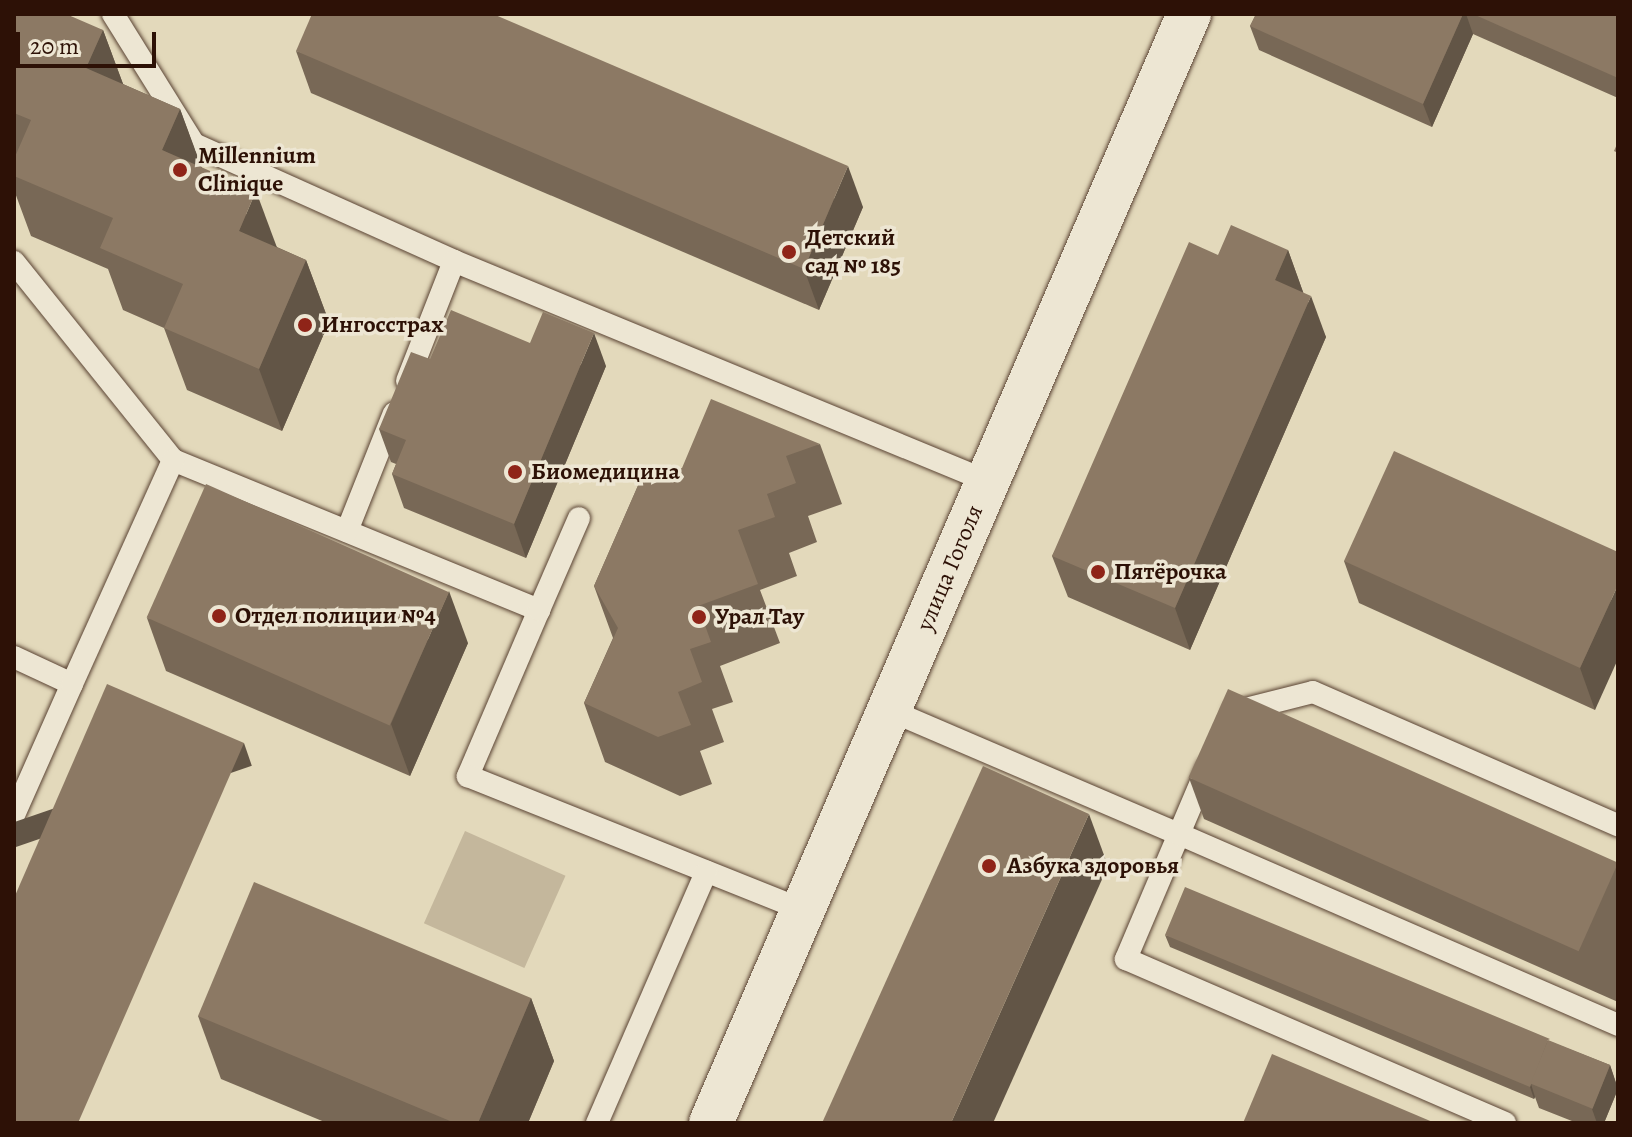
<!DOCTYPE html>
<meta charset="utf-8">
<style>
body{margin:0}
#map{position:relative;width:1632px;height:1137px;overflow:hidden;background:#e3d9bb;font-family:Alegreya,serif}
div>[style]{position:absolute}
.green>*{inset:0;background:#c4b79c;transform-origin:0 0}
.roads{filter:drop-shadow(0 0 2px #5a4333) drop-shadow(0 0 2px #5a4333)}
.service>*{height:22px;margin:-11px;padding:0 11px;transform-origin:11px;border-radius:11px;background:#ede6d3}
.minor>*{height:44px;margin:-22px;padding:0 22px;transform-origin:22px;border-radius:22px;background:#ede6d3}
.wall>*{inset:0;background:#786856}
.shaded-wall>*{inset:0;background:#625546;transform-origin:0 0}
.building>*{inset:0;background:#8c7964;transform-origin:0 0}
.dots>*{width:22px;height:22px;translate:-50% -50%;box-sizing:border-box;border:4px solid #ede6d3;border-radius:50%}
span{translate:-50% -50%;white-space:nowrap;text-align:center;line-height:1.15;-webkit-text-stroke:7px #ede6d3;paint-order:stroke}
.poi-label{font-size:24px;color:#2d1106;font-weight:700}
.left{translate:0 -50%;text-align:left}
.street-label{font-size:24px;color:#2d1106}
.frame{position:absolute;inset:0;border:16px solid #2d1106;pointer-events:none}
.scale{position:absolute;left:16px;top:32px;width:140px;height:36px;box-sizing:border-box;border:4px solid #2d1106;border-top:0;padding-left:10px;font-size:24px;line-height:28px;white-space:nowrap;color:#2d1106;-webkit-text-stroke:6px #ede6d3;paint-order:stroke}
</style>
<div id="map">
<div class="green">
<i style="left:465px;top:831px;width:110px;height:101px;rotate:24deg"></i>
</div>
<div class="roads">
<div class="service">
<i style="left:113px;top:14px;width:153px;rotate:58.1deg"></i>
<i style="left:194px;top:144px;width:285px;rotate:24.2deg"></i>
<i style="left:454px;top:261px;width:577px;rotate:22.43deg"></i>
<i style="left:14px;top:262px;width:254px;rotate:51.2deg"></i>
<i style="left:173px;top:460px;width:396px;rotate:22.3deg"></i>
<i style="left:539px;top:610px;width:181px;rotate:113.2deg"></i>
<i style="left:468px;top:776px;width:361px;rotate:21.8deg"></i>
<i style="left:407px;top:381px;width:129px;rotate:-68.6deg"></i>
<i style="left:347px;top:531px;width:127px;rotate:-68.3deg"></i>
<i style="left:539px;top:610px;width:100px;rotate:-66.5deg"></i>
<i style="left:14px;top:657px;width:64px;rotate:25deg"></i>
<i style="left:72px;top:684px;width:143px;rotate:113.9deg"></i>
<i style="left:72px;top:684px;width:246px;rotate:-65.7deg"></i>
<i style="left:889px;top:710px;width:315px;rotate:23.2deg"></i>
<i style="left:1179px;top:834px;width:136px;rotate:113deg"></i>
<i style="left:1126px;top:959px;width:413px;rotate:23.4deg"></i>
<i style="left:1234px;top:712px;width:81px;rotate:-14.2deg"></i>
<i style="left:1313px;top:692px;width:333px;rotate:23.6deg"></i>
<i style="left:1207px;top:768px;width:72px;rotate:113deg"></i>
<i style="left:1179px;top:834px;width:479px;rotate:23.5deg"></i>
<i style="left:597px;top:1123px;width:274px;rotate:-66.5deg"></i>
</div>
<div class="minor">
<i style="left:711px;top:1123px;width:1208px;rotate:-66.68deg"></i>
</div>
</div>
<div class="wall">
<i style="clip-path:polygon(14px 14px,103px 30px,123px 84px,180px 109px,201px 167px,277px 247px,306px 260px,329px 322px,282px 431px,187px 390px,164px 328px,123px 310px,108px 269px,31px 236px,14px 190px)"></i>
<i style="clip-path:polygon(1256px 14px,1618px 14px,1618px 98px,1473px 34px,1432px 127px,1259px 50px,1250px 26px)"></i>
<i style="clip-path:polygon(296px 51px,863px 207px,819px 310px,311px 93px)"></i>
<i style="clip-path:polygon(1288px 250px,1303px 292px,1326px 337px,1190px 650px,1068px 597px,1052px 556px,1218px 255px)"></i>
<i style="clip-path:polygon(430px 359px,606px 366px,526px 558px,404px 508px,392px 474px,396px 464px,391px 462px,379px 429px)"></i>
<i style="clip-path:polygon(820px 444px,842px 504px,808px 516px,817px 542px,789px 553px,797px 576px,760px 590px,780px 643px,720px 666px,733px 702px,712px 709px,724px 742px,700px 751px,712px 784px,680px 796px,605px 762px,584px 703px,613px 638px,594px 586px,640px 481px)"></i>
<i style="clip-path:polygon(1618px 552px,1595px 710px,1359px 603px,1344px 561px)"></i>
<i style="clip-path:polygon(147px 618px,468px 643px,410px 776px,166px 671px)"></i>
<i style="clip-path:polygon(1189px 778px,1618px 863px,1618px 1002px,1204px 819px)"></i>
<i style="clip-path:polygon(1165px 935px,1551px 1042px,1610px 1065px,1618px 1089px,1604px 1123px,1577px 1123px,1539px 1108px,1535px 1097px,1534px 1099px,1170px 947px)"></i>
<i style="clip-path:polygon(531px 998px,554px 1061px,528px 1123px,327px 1123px,221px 1079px,198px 1016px)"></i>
</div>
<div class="shaded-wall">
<i style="clip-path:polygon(1463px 14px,1466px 14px,1473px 34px,1432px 127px,1423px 104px)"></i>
<i style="clip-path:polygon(103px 30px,126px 92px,86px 68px)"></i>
<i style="clip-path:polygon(180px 109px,203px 171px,162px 150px)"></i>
<i style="clip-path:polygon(848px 166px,863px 207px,819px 310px,804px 269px)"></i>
<i style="clip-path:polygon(256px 191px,279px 253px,239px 231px)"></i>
<i style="clip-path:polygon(1288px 250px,1303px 292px,1290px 322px,1275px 280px)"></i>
<i style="clip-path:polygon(306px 260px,329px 322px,282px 431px,259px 369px)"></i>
<i style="clip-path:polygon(1311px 296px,1326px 337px,1190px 650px,1175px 608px)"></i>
<i style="clip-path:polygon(594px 333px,606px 366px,526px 558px,514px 524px)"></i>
<i style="clip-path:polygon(1618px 585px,1618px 659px,1595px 710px,1580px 668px)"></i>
<i style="clip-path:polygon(449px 591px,468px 643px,410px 776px,391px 724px)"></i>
<i style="left:244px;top:743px;width:24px;height:415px;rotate:71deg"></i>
<i style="clip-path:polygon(1089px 814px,1108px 866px,993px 1123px,951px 1123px)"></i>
<i style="clip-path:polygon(531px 998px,554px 1061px,528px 1123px,478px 1123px)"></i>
<i style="clip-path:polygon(1610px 1065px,1618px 1089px,1604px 1123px,1597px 1123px,1592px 1109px)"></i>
<i style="clip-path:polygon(1531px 1084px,1535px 1097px,1534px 1099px,1530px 1087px)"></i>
</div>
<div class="building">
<i style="clip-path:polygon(14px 14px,66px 14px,103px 30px,86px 68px,180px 109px,162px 150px,256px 191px,239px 231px,306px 260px,259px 369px,164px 328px,183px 284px,100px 248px,113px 218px,14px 176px,14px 159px,31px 120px,14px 113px)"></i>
<i style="clip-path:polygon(312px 14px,493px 14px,848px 166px,804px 269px,296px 51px)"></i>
<i style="clip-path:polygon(1256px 14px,1463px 14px,1423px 104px,1250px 26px)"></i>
<i style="clip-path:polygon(1473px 14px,1618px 14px,1618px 78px)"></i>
<i style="clip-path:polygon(1618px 142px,1618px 153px,1614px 151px)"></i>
<i style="clip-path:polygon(1231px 225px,1288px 250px,1275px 280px,1311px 296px,1175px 608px,1052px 556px,1189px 242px,1218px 255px)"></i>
<i style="clip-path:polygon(451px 310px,530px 343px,543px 312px,594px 333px,514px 524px,392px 474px,406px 440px,379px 429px,411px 352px,430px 359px)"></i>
<i style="clip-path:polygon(711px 399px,820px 444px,786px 456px,796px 483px,767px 494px,775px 517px,738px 530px,758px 584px,698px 606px,711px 642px,690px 649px,702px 682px,678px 692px,691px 725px,658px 737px,584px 703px,618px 628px,594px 586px,640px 481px,682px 468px)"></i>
<i style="clip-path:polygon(1394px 451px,1618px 552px,1618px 585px,1580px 668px,1344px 561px)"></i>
<i style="left:206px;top:484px;width:266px;height:146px;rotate:24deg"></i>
<i style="clip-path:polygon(107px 684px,244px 743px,78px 1123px,14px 1123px,14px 898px)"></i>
<i style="left:1228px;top:689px;width:427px;height:97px;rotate:24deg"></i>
<i style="clip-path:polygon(983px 766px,1089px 814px,951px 1123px,822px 1123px)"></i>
<i style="clip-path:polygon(254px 882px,531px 998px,478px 1123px,455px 1123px,198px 1016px)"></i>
<i style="clip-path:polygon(1185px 887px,1550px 1039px,1548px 1040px,1530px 1087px,1165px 935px)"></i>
<i style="left:1548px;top:1040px;width:67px;height:47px;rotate:22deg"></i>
<i style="clip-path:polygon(1272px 1054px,1435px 1123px,1243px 1123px)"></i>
</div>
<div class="dots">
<i style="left:180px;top:170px;background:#8f2418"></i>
<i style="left:789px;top:252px;background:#8f2418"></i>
<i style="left:305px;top:325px;background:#8f2418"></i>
<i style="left:515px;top:472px;background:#8f2418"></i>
<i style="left:1098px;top:572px;background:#8f2418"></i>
<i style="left:219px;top:616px;background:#8f2418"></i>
<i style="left:699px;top:617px;background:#8f2418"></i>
<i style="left:989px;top:866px;background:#8f2418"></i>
</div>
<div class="poi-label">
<span class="left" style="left:198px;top:170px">Millennium<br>Clinique</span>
<span class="left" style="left:805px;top:252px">Детский<br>сад № 185</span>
<span class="left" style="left:321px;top:325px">Ингосстрах</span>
<span class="left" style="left:531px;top:472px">Биомедицина</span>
<span class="left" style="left:1114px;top:572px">Пятёрочка</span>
<span class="left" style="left:235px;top:616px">Отдел полиции №4</span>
<span class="left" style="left:715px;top:617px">Урал Тау</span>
<span class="left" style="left:1007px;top:866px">Азбука здоровья</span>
</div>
<div class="street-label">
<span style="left:950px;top:568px;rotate:-67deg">улица Гоголя</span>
</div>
<div class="frame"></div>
<div class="scale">20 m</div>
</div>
